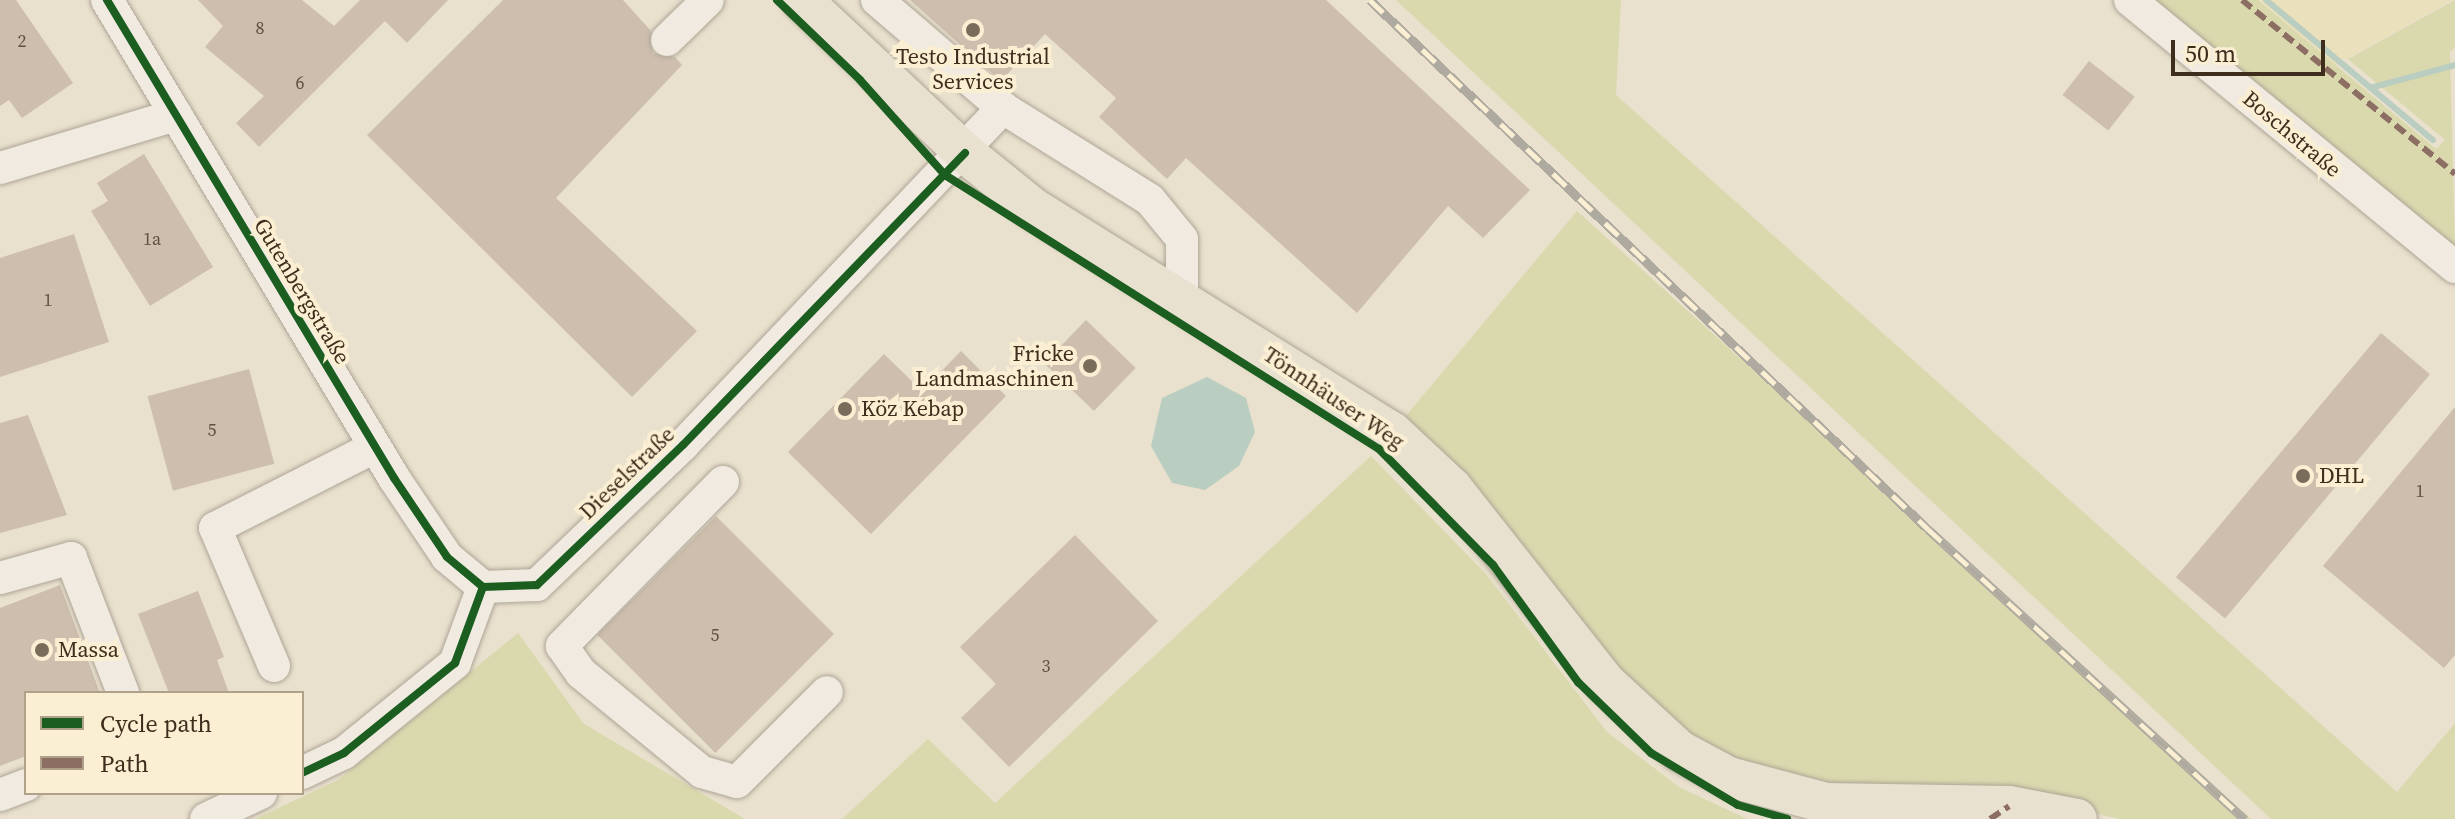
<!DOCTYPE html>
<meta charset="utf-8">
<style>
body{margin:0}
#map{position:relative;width:2455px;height:819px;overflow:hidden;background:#e9e0cd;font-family:"Source Serif 4",serif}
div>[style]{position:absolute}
.farmland>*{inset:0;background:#eae0bc}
.green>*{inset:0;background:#dad9ae}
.water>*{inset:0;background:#b9cec1}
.stream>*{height:6px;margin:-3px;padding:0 3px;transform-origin:3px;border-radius:3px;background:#b9cec1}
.building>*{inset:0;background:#cdbeae;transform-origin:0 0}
.roads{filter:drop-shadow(0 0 2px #aea596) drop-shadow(0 0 2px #aea596)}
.minor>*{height:32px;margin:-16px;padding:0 16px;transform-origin:16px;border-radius:16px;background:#f0eae0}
.major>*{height:40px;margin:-20px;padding:0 20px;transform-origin:20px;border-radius:20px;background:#e8e1d0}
.rail>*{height:9px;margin-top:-4.5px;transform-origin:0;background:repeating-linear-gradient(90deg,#faeed3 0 18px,#afaaa0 0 36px);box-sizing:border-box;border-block:2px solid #afaaa0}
.quiet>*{height:6px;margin-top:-3px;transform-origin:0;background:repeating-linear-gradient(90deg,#8d6e63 0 12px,transparent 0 18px)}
.cycleway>*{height:8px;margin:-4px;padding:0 4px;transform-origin:4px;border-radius:4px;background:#1b5e20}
.dots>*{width:22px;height:22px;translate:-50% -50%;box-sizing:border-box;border:4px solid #faeed3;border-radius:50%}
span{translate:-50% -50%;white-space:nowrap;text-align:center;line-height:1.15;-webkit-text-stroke:8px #faeed3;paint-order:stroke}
.number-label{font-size:18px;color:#625140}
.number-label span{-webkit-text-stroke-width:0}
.poi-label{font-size:22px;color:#3e2d1c}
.right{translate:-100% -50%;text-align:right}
.left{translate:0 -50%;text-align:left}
.street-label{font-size:22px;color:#3e2d1c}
.legend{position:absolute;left:24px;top:691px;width:280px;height:104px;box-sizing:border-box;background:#faeed3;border:2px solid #afa18a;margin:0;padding:10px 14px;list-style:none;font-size:24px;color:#3e2d1c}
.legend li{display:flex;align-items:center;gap:16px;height:40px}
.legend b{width:40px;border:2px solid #afa18a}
.scale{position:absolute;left:2171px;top:40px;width:154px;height:36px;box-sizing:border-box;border:4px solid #3e2d1c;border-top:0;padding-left:10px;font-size:24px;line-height:28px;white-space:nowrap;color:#3e2d1c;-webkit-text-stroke:6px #faeed3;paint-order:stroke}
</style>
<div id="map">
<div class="farmland">
<i style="clip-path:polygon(2258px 0,2453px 0,2335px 65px)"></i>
</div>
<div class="green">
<i style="clip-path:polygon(1396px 0,1621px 0,1616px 95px,2397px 792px,2455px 723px,2455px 819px,2271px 819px)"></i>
<i style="clip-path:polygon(2147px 0,2258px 0,2436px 149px,2445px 140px,2348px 59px,2455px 0,2455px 47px,2450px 52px,2455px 249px)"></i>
<i style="clip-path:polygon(1577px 211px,2251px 819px,2120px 819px,2069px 807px,1832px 795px,1686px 743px,1399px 424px)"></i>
<i style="clip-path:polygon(1371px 456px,1486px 574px,1607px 732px,1679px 787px,1747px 819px,842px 819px,928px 739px,995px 803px)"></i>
<i style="clip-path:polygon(518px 633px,584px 724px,745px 819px,255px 819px,338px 780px)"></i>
</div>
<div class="water">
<i style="clip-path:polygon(1207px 377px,1246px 398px,1255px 432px,1239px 466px,1205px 490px,1172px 483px,1151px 446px,1162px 398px)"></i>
</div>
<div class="stream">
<i style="left:2266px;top:0;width:218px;rotate:40deg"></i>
<i style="left:2370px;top:88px;width:88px;rotate:-15.1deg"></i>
</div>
<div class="building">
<i style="clip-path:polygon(0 0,16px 0,73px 83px,22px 118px,9px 100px,0 106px)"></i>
<i style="clip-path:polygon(198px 0,302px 0,334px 26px,360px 0,448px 0,407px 43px,385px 21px,259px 147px,236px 123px,264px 96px,205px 47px,223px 26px)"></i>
<i style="clip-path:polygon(503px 0,623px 0,651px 31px,653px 53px,675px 57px,682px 65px,556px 198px,697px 331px,632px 397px,367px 135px)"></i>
<i style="clip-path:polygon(910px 0,1326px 0,1530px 190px,1483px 238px,1448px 206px,1357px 313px,1186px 158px,1167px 179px,1099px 117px,1116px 98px,1045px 34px,1001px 81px)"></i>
<i style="left:2089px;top:61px;width:58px;height:43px;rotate:38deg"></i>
<i style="clip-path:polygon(144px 154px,213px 267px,150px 306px,91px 211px,108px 201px,97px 183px)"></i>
<i style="clip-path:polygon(74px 234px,109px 342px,0 377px,0 258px)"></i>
<i style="left:1086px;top:320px;width:69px;height:60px;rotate:44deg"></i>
<i style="left:2381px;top:333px;width:64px;height:319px;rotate:40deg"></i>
<i style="clip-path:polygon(961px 351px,1006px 396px,871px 534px,788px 452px,884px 354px,922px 391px)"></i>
<i style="left:249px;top:369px;width:98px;height:105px;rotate:75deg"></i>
<i style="clip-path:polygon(2455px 407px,2455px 655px,2444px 668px,2323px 566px)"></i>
<i style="clip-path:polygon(28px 415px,67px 515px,0 533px,0 423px)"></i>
<i style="left:716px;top:516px;width:167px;height:168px;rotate:45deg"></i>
<i style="clip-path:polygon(1075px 535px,1158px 621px,1009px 767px,961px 718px,996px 684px,960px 647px)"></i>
<i style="clip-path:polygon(60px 585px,100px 693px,26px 693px,26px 756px,0 766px,0 608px)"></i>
<i style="clip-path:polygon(198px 591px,224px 657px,217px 660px,229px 693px,169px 693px,138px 614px)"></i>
</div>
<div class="roads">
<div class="minor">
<i style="left:107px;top:0;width:558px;rotate:59.02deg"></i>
<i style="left:394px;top:478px;width:95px;rotate:56.1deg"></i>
<i style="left:447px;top:557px;width:47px;rotate:39.8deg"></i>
<i style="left:2130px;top:0;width:421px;rotate:39.4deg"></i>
<i style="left:667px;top:40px;width:57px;rotate:-44.3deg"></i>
<i style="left:1003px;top:108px;width:173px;rotate:32deg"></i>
<i style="left:1150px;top:200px;width:50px;rotate:50.6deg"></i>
<i style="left:1182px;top:239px;width:65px;rotate:90deg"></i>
<i style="left:0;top:168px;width:184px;rotate:-16.8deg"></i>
<i style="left:723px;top:482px;width:230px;rotate:134.5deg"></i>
<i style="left:562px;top:646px;width:33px;rotate:55deg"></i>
<i style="left:581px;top:673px;width:156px;rotate:39.3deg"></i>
<i style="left:702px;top:772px;width:36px;rotate:16deg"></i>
<i style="left:737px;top:782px;width:127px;rotate:-45deg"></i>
<i style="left:0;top:578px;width:74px;rotate:-15.7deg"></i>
<i style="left:71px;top:558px;width:145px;rotate:68.9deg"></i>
<i style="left:274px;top:666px;width:150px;rotate:-113.1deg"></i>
<i style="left:215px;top:528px;width:179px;rotate:-26.9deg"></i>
<i style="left:302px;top:773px;width:47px;rotate:-25.5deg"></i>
<i style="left:344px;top:753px;width:143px;rotate:-39deg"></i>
<i style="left:455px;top:663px;width:81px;rotate:-69.8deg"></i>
<i style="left:483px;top:587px;width:54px;rotate:-2.1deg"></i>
<i style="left:537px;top:585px;width:202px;rotate:-43.8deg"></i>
<i style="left:683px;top:445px;width:465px;rotate:-46.5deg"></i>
<i style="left:1003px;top:108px;width:166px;rotate:-139.4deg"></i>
<i style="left:0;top:795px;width:28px;rotate:-21deg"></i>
<i style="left:206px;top:819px;width:61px;rotate:-25.3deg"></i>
</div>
<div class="major">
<i style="left:802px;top:0;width:224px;rotate:43.2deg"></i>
<i style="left:965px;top:153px;width:87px;rotate:39deg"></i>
<i style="left:1033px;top:208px;width:423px;rotate:32deg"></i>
<i style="left:1392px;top:432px;width:82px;rotate:43deg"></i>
<i style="left:1452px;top:488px;width:248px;rotate:51.7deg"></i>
<i style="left:1606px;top:683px;width:100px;rotate:42.6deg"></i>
<i style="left:1680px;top:751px;width:55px;rotate:28deg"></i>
<i style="left:1729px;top:777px;width:100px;rotate:15deg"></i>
<i style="left:1826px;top:803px;width:183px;rotate:0.9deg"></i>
<i style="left:2009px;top:806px;width:69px;rotate:10.8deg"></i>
</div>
</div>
<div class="rail">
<i style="left:1370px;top:0;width:769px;rotate:43.47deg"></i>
<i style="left:1928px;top:529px;width:430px;rotate:42.5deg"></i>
</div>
<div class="quiet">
<i style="left:2242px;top:0;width:275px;rotate:39.2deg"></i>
<i style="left:1990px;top:819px;width:23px;rotate:-34deg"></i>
</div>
<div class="cycleway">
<i style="left:107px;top:0;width:558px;rotate:59.02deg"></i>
<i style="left:394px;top:478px;width:95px;rotate:56.1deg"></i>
<i style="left:447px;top:557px;width:47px;rotate:39.8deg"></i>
<i style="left:777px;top:0;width:115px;rotate:43.9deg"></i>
<i style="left:860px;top:80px;width:127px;rotate:48.2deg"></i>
<i style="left:945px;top:175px;width:513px;rotate:32.27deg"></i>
<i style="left:1379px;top:449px;width:163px;rotate:45.5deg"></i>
<i style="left:1493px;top:565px;width:145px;rotate:54deg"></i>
<i style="left:1578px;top:682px;width:102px;rotate:44.2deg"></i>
<i style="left:1651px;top:753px;width:101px;rotate:30.9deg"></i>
<i style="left:1738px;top:805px;width:51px;rotate:15.9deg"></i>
<i style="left:302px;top:773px;width:47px;rotate:-25.5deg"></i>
<i style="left:344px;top:753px;width:143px;rotate:-39deg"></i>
<i style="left:455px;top:663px;width:81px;rotate:-69.8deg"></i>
<i style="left:483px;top:587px;width:54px;rotate:-2.1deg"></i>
<i style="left:537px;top:585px;width:202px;rotate:-43.8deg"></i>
<i style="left:683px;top:445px;width:406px;rotate:-46deg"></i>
</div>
<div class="dots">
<i style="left:973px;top:30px;background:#7a6c5a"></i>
<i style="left:1090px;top:366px;background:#7a6c5a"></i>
<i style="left:845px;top:409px;background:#7a6c5a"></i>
<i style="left:2303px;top:476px;background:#7a6c5a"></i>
<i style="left:42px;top:650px;background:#7a6c5a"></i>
</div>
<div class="number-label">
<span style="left:260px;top:28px">8</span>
<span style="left:22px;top:41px">2</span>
<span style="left:300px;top:83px">6</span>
<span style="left:152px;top:239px">1a</span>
<span style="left:48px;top:300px">1</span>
<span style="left:212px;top:430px">5</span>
<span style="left:2420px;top:491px">1</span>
<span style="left:715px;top:635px">5</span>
<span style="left:1046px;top:666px">3</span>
</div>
<div class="poi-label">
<span style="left:973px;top:69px">Testo Industrial<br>Services</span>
<span class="right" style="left:1074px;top:366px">Fricke<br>Landmaschinen</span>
<span class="left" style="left:861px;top:409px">Köz Kebap</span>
<span class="left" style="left:2319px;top:476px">DHL</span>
<span class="left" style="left:58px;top:650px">Massa</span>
</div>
<div class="street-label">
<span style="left:2292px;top:134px;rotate:40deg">Boschstraße</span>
<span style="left:302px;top:291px;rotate:59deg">Gutenbergstraße</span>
<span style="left:1334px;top:398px;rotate:34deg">Tönnhäuser Weg</span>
<span style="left:627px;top:473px;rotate:-44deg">Dieselstraße</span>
</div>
<ul class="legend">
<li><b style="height:10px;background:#1b5e20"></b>Cycle path</li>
<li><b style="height:10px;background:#8d6e63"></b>Path</li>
</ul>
<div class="scale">50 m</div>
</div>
